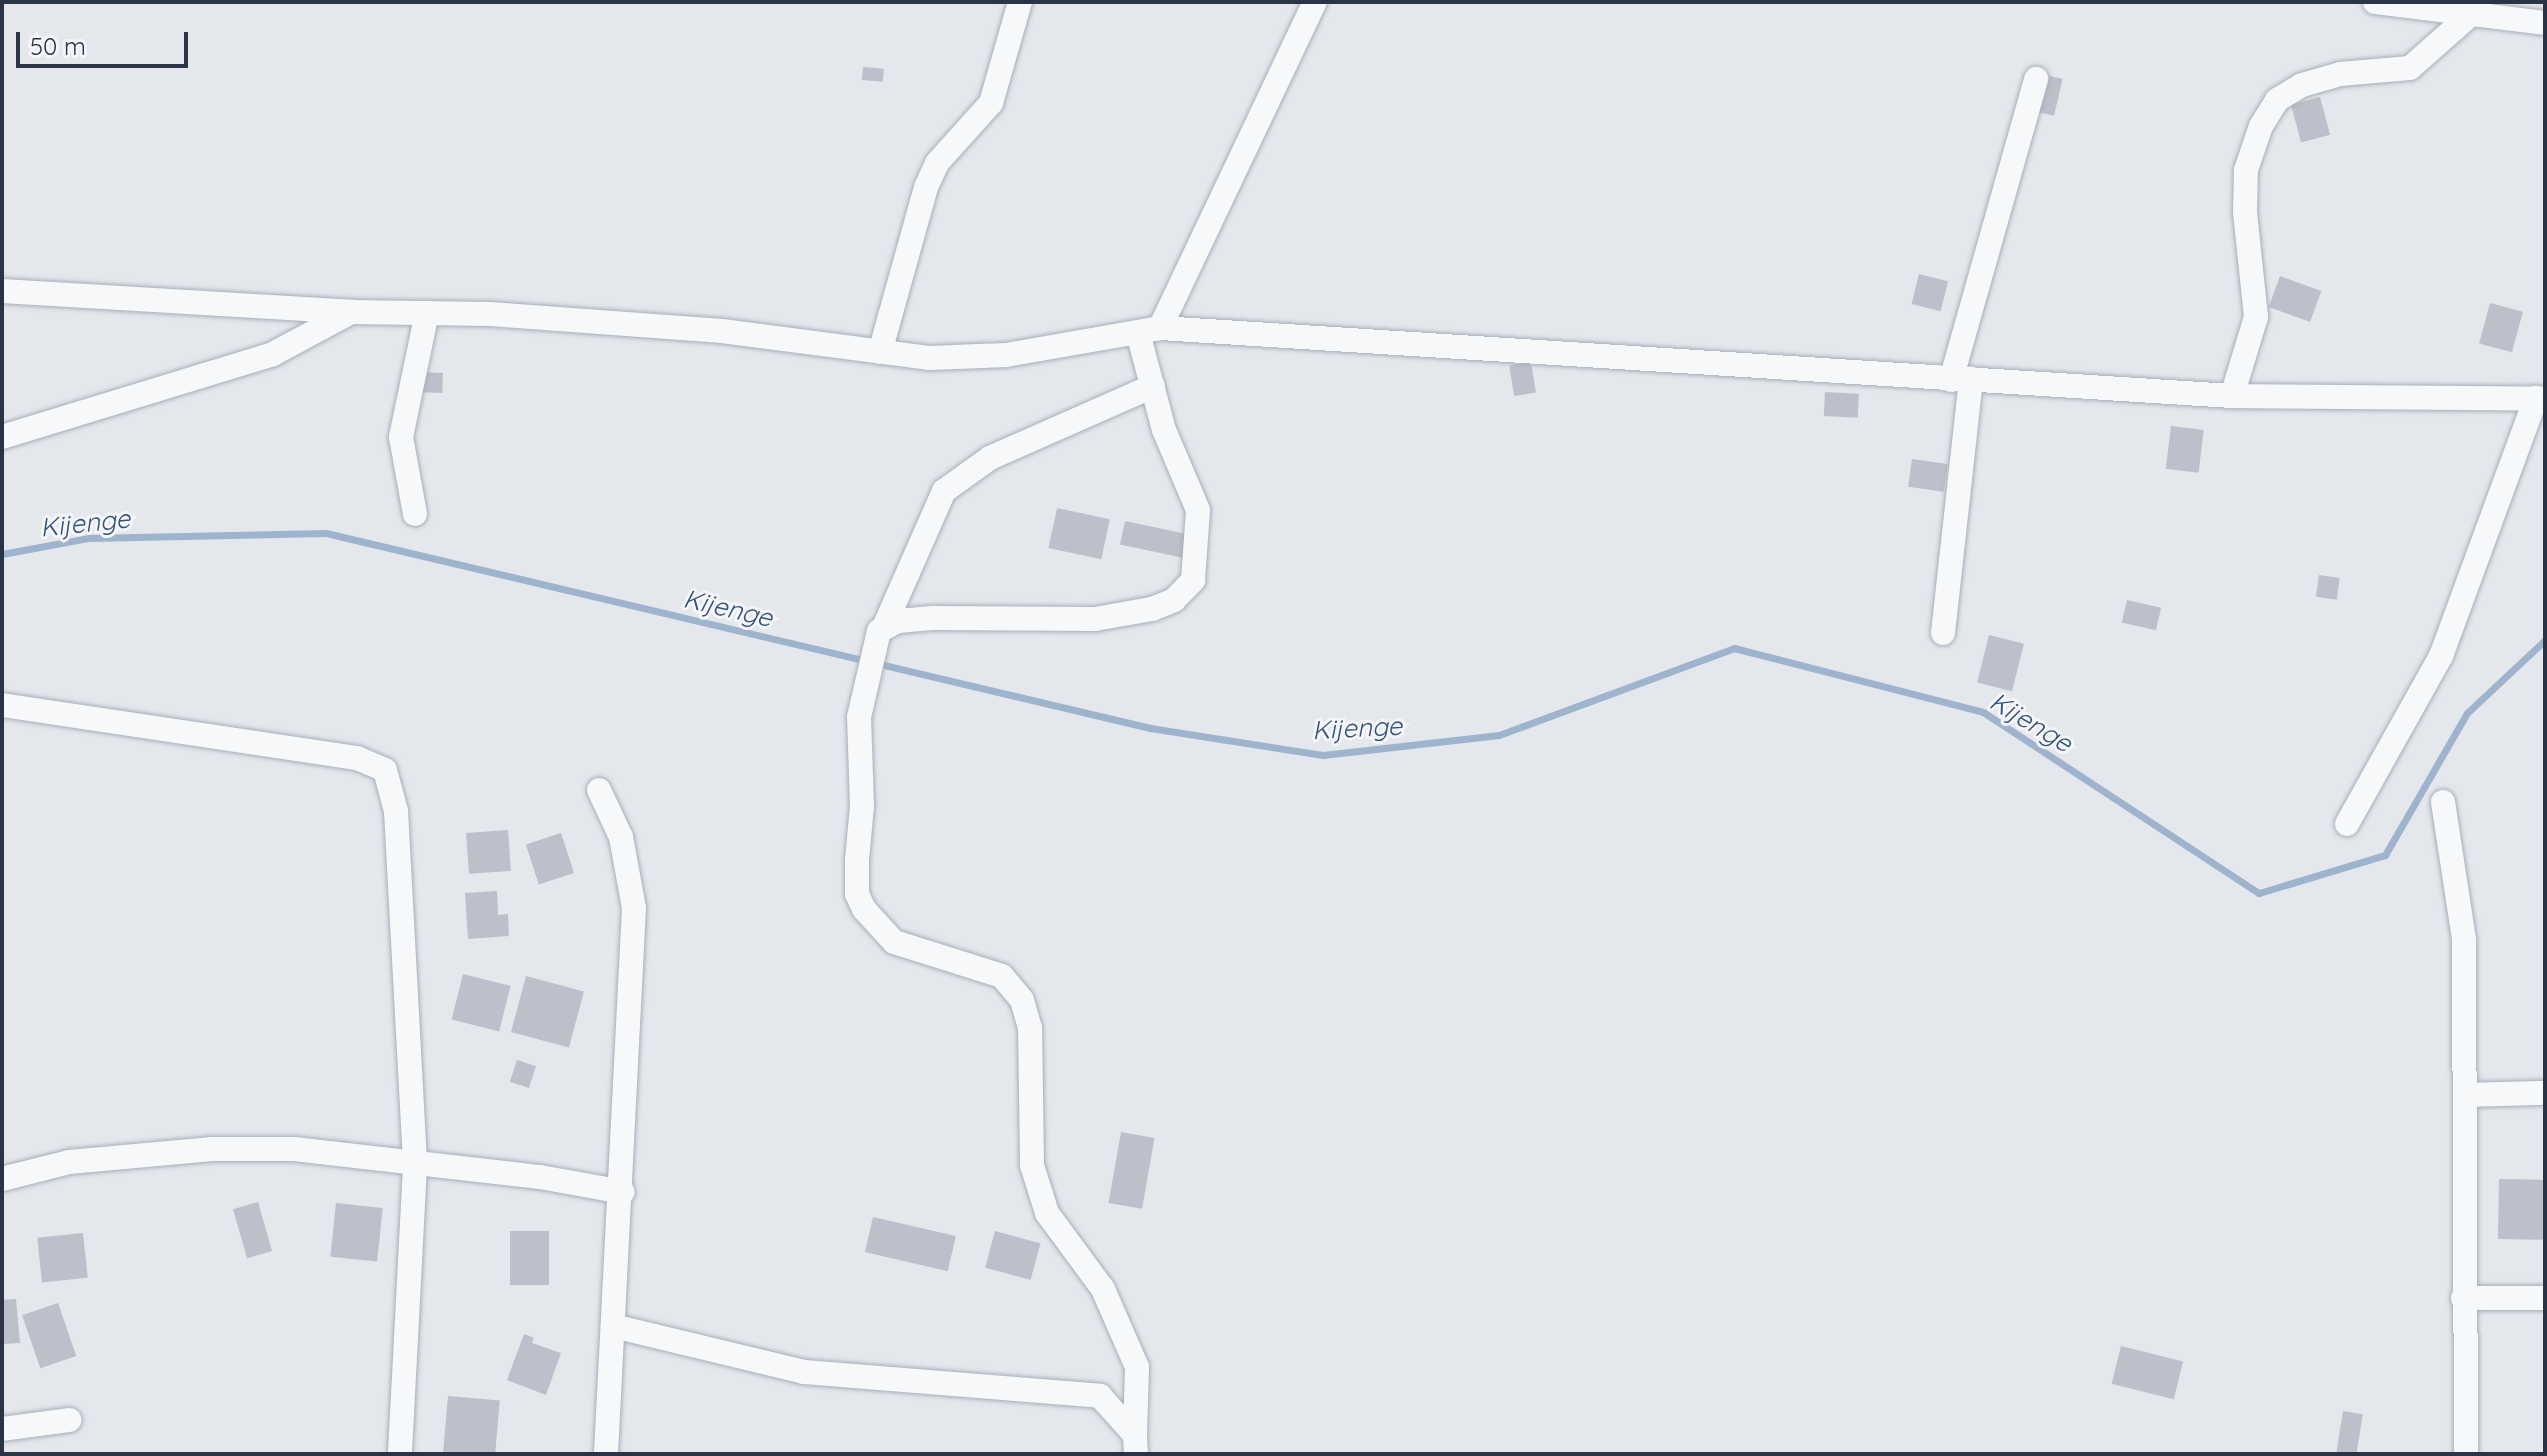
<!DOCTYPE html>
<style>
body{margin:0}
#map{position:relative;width:2547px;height:1456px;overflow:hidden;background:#e4e7ec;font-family:Quicksand,sans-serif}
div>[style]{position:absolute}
.stream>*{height:7px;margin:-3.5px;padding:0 3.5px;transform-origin:3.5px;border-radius:3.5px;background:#9fb4cc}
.building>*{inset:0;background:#bbc0ca;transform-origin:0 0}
.roads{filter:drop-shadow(0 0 2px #a9aeb7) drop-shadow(0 0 2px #a9aeb7)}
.minor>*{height:24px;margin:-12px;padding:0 12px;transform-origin:12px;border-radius:12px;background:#f7f8fa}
span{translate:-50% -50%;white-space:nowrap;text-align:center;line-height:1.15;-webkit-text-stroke:6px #f4f6f9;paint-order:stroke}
.water-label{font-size:26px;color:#34527a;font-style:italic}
.frame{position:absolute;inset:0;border:4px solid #2b3445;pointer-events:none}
.scale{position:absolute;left:16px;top:32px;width:172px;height:36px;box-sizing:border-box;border:4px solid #2b3445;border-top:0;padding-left:10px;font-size:24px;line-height:28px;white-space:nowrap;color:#2b3445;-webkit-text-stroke:6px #f4f6f9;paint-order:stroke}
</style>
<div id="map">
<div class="stream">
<i style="left:2px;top:554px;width:87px;rotate:-10.5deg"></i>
<i style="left:88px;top:538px;width:238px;rotate:-1.2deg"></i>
<i style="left:326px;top:533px;width:847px;rotate:13.31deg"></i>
<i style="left:1150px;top:728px;width:175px;rotate:8.9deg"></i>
<i style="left:1323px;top:755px;width:177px;rotate:-6.5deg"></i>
<i style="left:1499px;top:735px;width:251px;rotate:-20.3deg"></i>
<i style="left:1734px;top:648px;width:257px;rotate:14.4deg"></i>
<i style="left:1983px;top:712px;width:330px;rotate:33.3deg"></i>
<i style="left:2259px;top:893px;width:132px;rotate:-16.8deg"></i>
<i style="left:2385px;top:855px;width:164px;rotate:-60deg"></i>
<i style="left:2467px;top:713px;width:107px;rotate:-43.1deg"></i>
</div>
<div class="building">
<i style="left:863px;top:67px;width:21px;height:13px;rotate:5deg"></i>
<i style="left:2046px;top:75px;width:17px;height:38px;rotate:13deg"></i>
<i style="left:2320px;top:97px;width:39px;height:30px;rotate:75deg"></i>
<i style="left:1919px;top:274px;width:30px;height:31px;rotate:14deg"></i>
<i style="left:2280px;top:276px;width:44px;height:33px;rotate:20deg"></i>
<i style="left:2490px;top:303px;width:34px;height:42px;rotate:15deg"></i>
<i style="left:1531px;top:362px;width:31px;height:22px;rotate:81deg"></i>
<i style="left:417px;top:372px;width:26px;height:20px;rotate:2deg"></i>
<i style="left:1825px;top:392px;width:34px;height:24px;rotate:3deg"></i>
<i style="left:2171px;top:426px;width:33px;height:43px;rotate:7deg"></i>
<i style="left:1912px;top:459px;width:36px;height:28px;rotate:8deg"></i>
<i style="left:1057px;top:508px;width:54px;height:41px;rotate:12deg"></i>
<i style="left:1125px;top:521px;width:64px;height:24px;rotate:12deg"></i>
<i style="left:2319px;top:575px;width:21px;height:22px;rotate:8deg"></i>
<i style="left:2127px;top:600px;width:35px;height:23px;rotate:13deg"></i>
<i style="left:1989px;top:635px;width:36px;height:49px;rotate:14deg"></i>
<i style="left:508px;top:830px;width:41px;height:42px;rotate:86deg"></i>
<i style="left:561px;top:833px;width:42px;height:37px;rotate:72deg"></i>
<i style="clip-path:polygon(497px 891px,498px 915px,508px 914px,509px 936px,468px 939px,465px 893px)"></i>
<i style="left:463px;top:974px;width:49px;height:47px;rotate:14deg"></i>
<i style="left:526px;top:976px;width:60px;height:58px;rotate:15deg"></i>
<i style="left:517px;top:1060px;width:20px;height:23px;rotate:18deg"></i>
<i style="left:1121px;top:1132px;width:34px;height:72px;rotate:10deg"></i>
<i style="left:2499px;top:1179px;width:46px;height:60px;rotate:1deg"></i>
<i style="left:258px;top:1202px;width:51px;height:26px;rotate:74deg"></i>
<i style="left:336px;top:1203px;width:47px;height:54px;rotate:6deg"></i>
<i style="left:873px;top:1217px;width:85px;height:36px;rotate:13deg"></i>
<i style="left:510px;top:1231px;width:39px;height:54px"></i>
<i style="left:995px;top:1231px;width:47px;height:38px;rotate:15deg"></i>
<i style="left:83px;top:1233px;width:45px;height:46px;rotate:84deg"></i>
<i style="clip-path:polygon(16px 1299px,20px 1343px,2px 1344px,2px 1300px)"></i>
<i style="left:58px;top:1303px;width:56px;height:38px;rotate:71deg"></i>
<i style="clip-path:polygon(524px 1334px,534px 1338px,532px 1343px,561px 1353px,546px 1395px,507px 1380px)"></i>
<i style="left:2121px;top:1346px;width:64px;height:39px;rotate:14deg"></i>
<i style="left:448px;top:1396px;width:52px;height:58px;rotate:5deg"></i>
<i style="left:2343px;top:1411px;width:20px;height:43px;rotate:9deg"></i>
</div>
<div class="roads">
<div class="minor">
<i style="left:2375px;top:2px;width:171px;rotate:7deg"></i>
<i style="left:2px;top:291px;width:350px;rotate:3.4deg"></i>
<i style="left:351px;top:312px;width:139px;rotate:0.8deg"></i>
<i style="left:490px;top:314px;width:233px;rotate:4.2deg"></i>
<i style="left:722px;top:331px;width:210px;rotate:7.4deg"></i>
<i style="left:930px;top:358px;width:76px;rotate:-2.3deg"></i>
<i style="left:1006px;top:355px;width:156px;rotate:-9.9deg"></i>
<i style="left:1160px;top:328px;width:361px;rotate:-64.6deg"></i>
<i style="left:1160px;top:328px;width:1074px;rotate:3.63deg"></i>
<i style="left:2232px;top:396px;width:313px;rotate:0.5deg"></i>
<i style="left:880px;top:352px;width:171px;rotate:-74.4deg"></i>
<i style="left:926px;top:187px;width:26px;rotate:-65deg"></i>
<i style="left:937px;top:163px;width:81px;rotate:-48deg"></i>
<i style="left:991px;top:103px;width:105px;rotate:-74deg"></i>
<i style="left:1951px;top:380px;width:313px;rotate:-74.2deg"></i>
<i style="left:2232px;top:396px;width:83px;rotate:-73.1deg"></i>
<i style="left:2256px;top:317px;width:105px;rotate:-96deg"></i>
<i style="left:2245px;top:213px;width:43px;rotate:-88.7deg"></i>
<i style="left:2246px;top:170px;width:46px;rotate:-71.2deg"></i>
<i style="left:2261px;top:126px;width:31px;rotate:-58deg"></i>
<i style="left:2277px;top:100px;width:29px;rotate:-31deg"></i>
<i style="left:2302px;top:85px;width:40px;rotate:-16deg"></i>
<i style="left:2340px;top:74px;width:70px;rotate:-4.9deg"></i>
<i style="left:2410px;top:68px;width:80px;rotate:-41.5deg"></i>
<i style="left:2px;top:437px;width:283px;rotate:-17deg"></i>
<i style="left:273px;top:354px;width:89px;rotate:-28.3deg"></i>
<i style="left:415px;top:514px;width:78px;rotate:-100.3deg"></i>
<i style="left:401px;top:437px;width:127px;rotate:-78.2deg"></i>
<i style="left:884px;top:627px;width:149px;rotate:-66.2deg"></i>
<i style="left:944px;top:491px;width:57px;rotate:-35.7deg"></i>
<i style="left:990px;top:458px;width:178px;rotate:-23.8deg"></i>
<i style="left:1943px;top:633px;width:256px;rotate:-83.7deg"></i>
<i style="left:2px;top:705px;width:359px;rotate:8.5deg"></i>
<i style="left:357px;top:758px;width:30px;rotate:23deg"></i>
<i style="left:385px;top:770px;width:42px;rotate:75deg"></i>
<i style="left:396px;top:811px;width:356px;rotate:86.9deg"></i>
<i style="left:415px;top:1166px;width:288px;rotate:93deg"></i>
<i style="left:599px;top:790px;width:52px;rotate:64.9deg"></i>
<i style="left:621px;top:837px;width:72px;rotate:79.6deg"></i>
<i style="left:634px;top:908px;width:547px;rotate:92.94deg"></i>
<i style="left:2443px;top:802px;width:139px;rotate:81.3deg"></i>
<i style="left:2464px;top:939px;width:515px;rotate:89.78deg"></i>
<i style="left:2347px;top:824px;width:193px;rotate:-60.8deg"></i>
<i style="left:2441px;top:656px;width:275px;rotate:-69.8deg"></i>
<i style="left:2466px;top:1095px;width:79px;rotate:-1.5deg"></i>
<i style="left:2px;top:1179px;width:69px;rotate:-14.2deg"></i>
<i style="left:69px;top:1162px;width:144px;rotate:-5.2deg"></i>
<i style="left:212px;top:1149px;width:82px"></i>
<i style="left:294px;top:1149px;width:248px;rotate:6.5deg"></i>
<i style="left:540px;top:1177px;width:84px;rotate:10.2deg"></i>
<i style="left:2463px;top:1298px;width:82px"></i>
<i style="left:613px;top:1326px;width:196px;rotate:13.5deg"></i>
<i style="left:804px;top:1372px;width:297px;rotate:4.6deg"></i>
<i style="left:1100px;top:1396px;width:52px;rotate:48.1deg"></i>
<i style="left:1135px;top:1435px;width:19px;rotate:87deg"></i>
<i style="left:2px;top:1429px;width:68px;rotate:-7.7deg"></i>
<i style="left:1135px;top:1435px;width:68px;rotate:-88.3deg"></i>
<i style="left:1137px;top:1367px;width:85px;rotate:-113.6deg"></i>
<i style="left:1103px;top:1289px;width:94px;rotate:-126.4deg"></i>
<i style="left:1047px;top:1213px;width:50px;rotate:-107.4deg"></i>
<i style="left:1032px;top:1165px;width:137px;rotate:-90.8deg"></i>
<i style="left:1030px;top:1028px;width:29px;rotate:-106deg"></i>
<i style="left:1022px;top:1000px;width:31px;rotate:-130deg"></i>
<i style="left:1002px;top:976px;width:113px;rotate:-162.5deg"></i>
<i style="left:894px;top:942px;width:45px;rotate:-132.3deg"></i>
<i style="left:864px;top:909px;width:17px;rotate:-115deg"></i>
<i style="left:857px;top:894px;width:34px;rotate:-90deg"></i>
<i style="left:857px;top:860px;width:54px;rotate:-84.7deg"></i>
<i style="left:862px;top:806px;width:89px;rotate:-91.9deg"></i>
<i style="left:859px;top:717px;width:88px;rotate:-76.9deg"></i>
<i style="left:879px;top:631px;width:21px;rotate:-28deg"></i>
<i style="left:898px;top:621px;width:37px;rotate:-5deg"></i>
<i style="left:935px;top:618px;width:160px;rotate:0.4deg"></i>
<i style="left:1095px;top:619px;width:58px;rotate:-10deg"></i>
<i style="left:1152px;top:609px;width:24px;rotate:-22deg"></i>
<i style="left:1174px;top:600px;width:28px;rotate:-46deg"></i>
<i style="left:1193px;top:580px;width:70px;rotate:-85.9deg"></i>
<i style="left:1198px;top:510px;width:87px;rotate:-113deg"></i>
<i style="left:1164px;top:430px;width:100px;rotate:-105deg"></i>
</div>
</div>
<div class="water-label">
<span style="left:85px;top:523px;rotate:-6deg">Kijenge</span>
<span style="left:728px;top:608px;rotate:13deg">Kijenge</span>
<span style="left:2031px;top:722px;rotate:31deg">Kijenge</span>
<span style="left:1357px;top:728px;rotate:-3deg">Kijenge</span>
</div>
<div class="frame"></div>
<div class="scale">50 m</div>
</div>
